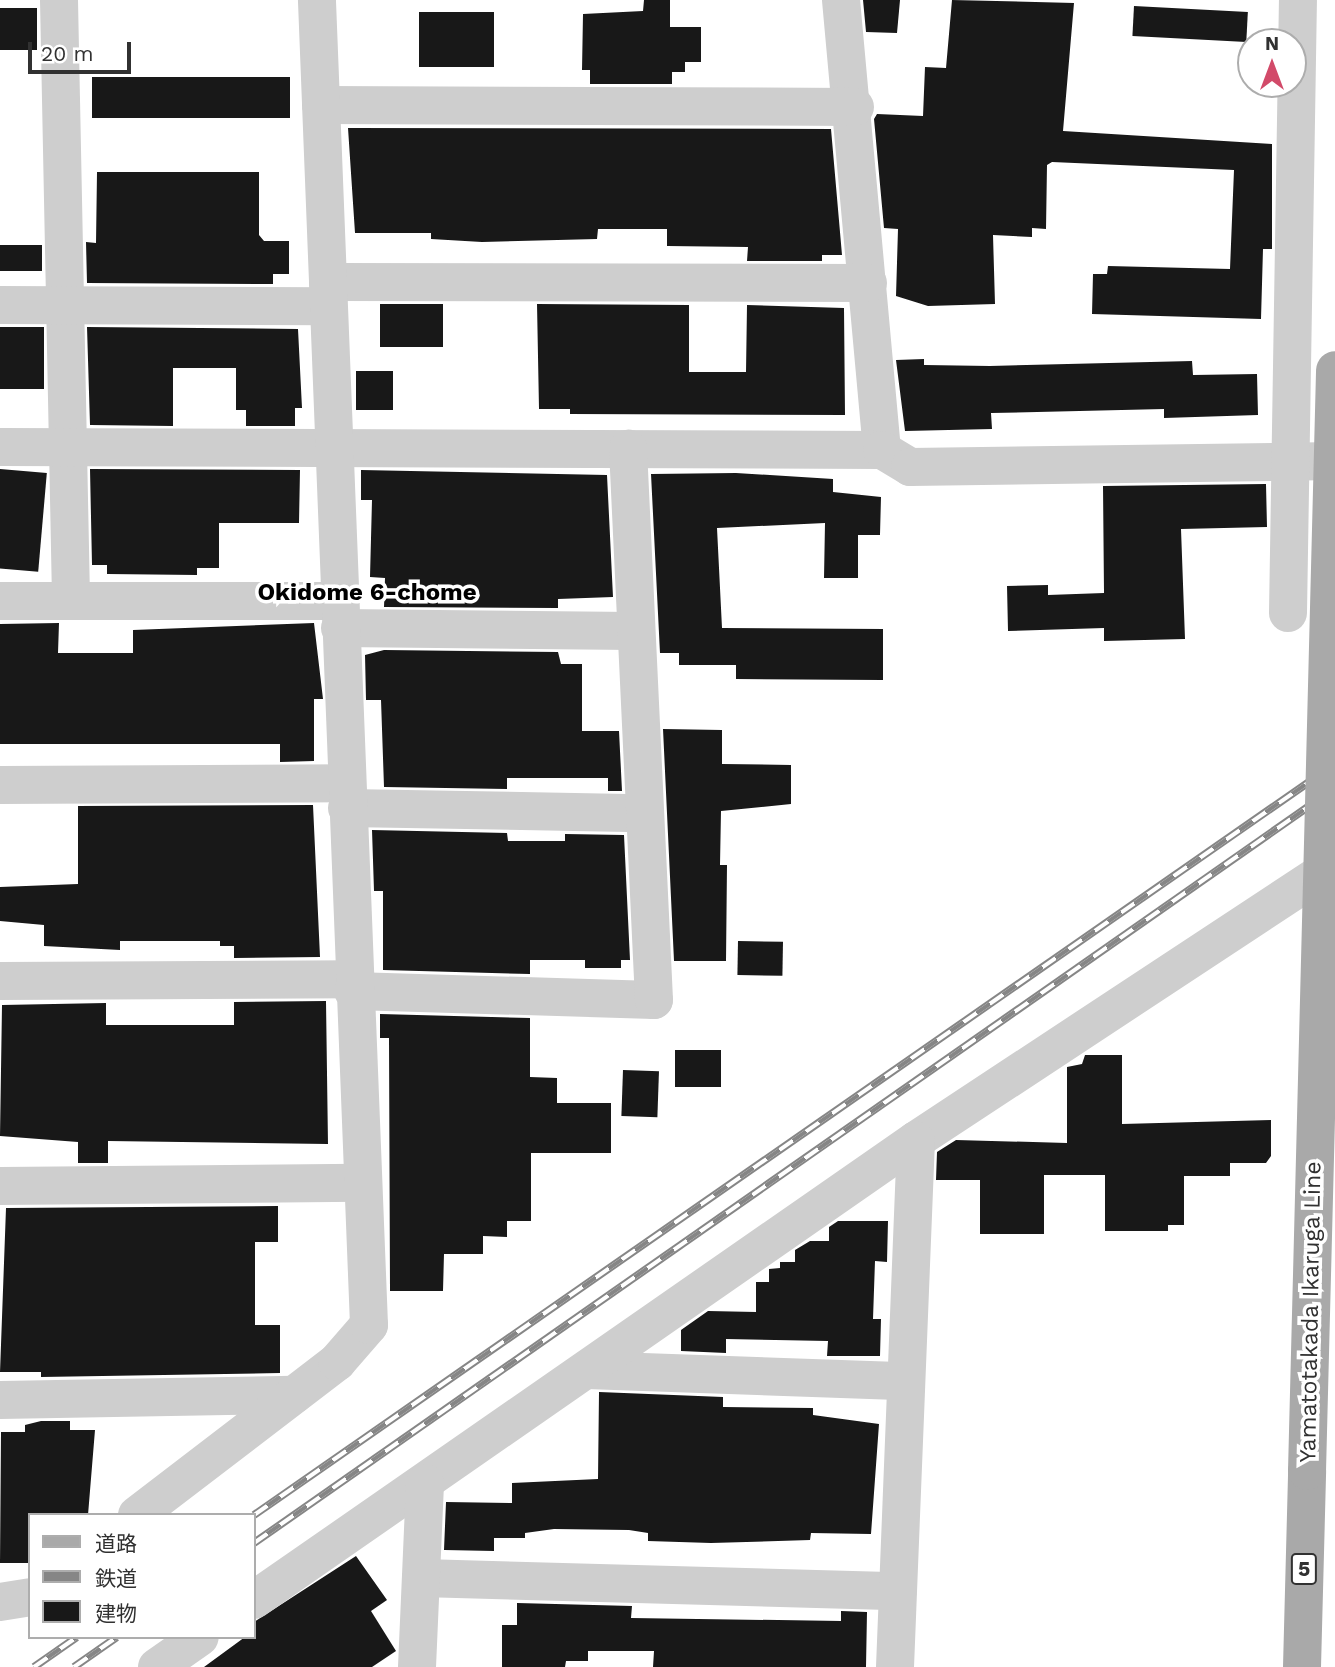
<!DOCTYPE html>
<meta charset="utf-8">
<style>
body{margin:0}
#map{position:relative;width:1335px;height:1667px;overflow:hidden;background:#fff;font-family:"Work Sans","Noto Sans JP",sans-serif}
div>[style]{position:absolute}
.building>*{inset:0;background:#181818;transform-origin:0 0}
.minor>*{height:38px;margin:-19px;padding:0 19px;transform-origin:19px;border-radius:19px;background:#cecece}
.major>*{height:38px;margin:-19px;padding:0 19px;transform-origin:19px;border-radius:19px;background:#a9a9a9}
.rail>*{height:8px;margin-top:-4px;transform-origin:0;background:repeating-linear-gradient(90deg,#fff 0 16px,#868686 0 32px);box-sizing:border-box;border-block:2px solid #868686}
.major-bridge>*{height:38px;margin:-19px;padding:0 19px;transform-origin:19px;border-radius:19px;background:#a9a9a9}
span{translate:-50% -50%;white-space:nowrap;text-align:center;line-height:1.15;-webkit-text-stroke:7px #fff;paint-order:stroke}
.shield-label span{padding:2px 5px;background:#fff;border:2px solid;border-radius:5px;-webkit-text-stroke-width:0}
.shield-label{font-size:21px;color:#313131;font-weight:700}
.street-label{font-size:23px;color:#313131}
.neighbourhood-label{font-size:24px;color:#000;font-weight:700}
.legend{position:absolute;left:28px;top:1513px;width:228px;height:126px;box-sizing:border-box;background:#fff;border:2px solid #adadad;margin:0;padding:9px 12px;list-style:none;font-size:21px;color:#313131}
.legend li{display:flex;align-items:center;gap:14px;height:35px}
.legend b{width:35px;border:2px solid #adadad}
.north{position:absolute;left:1237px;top:28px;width:70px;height:70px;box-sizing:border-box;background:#fff;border:2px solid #adadad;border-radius:50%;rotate:0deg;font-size:19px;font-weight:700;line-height:28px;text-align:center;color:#313131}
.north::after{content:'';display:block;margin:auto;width:24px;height:32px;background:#d24a69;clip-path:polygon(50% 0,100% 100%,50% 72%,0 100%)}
.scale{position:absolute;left:28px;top:42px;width:103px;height:32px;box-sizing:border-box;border:4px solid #313131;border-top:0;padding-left:9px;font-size:21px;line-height:24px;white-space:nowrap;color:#313131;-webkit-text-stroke:5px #fff;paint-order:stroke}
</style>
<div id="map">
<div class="building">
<i style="clip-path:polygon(644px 0,670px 0,670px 27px,701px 27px,701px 62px,685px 62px,685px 72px,672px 72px,672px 84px,590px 84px,590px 70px,582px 70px,583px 14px,643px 11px)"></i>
<i style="clip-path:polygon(863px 0,900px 0,897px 33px,866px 32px)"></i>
<i style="clip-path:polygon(952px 0,1074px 3px,1063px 131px,1272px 144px,1272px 249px,1263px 249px,1261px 319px,1092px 314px,1093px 274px,1107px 274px,1108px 266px,1230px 269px,1234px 170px,1052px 162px,1047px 165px,1046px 229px,1032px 228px,1032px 237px,993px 235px,995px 304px,928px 306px,896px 296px,898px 229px,884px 228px,874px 119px,877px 114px,923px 116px,925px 67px,946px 68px)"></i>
<i style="left:1134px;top:6px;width:114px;height:30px;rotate:3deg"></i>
<i style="left:0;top:8px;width:37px;height:42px"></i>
<i style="left:419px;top:12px;width:75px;height:55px"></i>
<i style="left:92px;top:77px;width:198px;height:41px"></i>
<i style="clip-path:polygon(348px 128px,831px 129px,842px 255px,822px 255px,822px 261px,747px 261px,748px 247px,667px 246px,667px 229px,598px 229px,597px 239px,482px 242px,431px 239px,431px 233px,355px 233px)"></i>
<i style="clip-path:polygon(97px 172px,259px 172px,259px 235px,264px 241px,289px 241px,289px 274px,273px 274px,273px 284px,87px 283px,86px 242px,96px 243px)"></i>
<i style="left:0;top:245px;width:42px;height:26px"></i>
<i style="left:380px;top:304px;width:63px;height:43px"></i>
<i style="clip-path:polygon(537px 304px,689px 305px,689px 372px,746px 372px,747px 305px,844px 308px,845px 415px,570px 414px,570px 409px,539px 409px)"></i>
<i style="left:0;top:327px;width:44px;height:62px"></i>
<i style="clip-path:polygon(87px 327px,298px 329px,302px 408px,295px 408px,295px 426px,246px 426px,246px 410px,236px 410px,236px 368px,173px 368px,173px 426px,90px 425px)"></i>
<i style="clip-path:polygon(924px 359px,924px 365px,990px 366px,1192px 361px,1193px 375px,1257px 374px,1258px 415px,1164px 418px,1164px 409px,991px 413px,992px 429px,905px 431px,896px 360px)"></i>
<i style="left:356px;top:371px;width:37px;height:39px"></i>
<i style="left:0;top:469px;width:47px;height:99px;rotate:5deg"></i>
<i style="clip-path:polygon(90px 469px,300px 470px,299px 523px,219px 523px,219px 568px,197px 568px,197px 575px,107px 574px,107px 565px,92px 565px)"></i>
<i style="clip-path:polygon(361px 470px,607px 475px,613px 597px,558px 599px,558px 608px,384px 607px,385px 578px,370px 577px,372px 500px,361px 500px)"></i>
<i style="clip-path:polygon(736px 473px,833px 479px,833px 492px,881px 497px,880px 535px,858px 535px,858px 578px,824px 578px,825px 523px,717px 528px,722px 628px,883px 629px,883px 680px,736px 679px,736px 665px,679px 665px,679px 653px,660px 653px,651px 474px)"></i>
<i style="clip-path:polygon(1266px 484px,1267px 527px,1181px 529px,1185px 639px,1104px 641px,1104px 628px,1008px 631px,1007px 586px,1048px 585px,1048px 595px,1104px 593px,1103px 486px)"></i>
<i style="clip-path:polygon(59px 623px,58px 653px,133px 653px,133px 630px,314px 623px,323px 699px,314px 699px,314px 761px,280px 762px,280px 744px,0 744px,0 624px)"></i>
<i style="clip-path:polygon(384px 650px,558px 652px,561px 664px,582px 664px,582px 731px,619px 731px,622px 791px,608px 791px,608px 778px,507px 778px,507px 789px,384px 787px,381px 700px,366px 700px,365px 655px)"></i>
<i style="clip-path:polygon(663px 729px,722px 730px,722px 764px,791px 765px,791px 804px,721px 811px,720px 865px,727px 865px,726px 961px,674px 961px)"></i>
<i style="clip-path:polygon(313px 805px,320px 957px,234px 958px,234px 946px,220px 946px,220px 941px,120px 941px,120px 950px,44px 946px,44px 925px,0 921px,0 887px,78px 884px,78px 806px)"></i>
<i style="clip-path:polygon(372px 830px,507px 833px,508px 841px,565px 841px,565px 834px,624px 835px,630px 960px,621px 960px,621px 968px,585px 968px,585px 960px,530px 960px,530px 974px,383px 970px,383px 891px,374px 891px)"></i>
<i style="left:738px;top:941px;width:45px;height:34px;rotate:1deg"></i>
<i style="clip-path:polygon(326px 1001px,328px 1144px,108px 1141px,108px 1163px,78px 1163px,78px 1142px,0 1136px,2px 1005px,106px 1003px,106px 1025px,234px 1025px,234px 1002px)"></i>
<i style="clip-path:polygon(380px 1014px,530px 1018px,530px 1077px,557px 1078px,557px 1103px,611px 1103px,611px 1153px,531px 1153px,531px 1221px,507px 1221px,507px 1237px,483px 1236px,483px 1254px,444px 1254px,443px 1291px,390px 1291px,389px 1038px,380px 1038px)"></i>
<i style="left:675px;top:1050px;width:46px;height:37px"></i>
<i style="clip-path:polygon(1085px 1055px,1122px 1055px,1122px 1124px,1271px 1120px,1271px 1156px,1266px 1163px,1230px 1163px,1230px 1176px,1184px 1176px,1184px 1225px,1168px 1225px,1168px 1231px,1105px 1231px,1105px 1175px,1044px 1175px,1044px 1234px,980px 1234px,980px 1180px,936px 1180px,937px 1152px,956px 1140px,1067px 1143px,1067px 1067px,1082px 1064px)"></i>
<i style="left:623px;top:1070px;width:36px;height:46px;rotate:2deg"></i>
<i style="clip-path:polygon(278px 1206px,278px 1242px,255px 1242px,255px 1325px,280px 1325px,280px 1373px,41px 1377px,41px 1372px,0 1372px,6px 1208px)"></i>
<i style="clip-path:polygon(838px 1221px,888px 1221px,887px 1262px,875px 1261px,873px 1319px,881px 1319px,880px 1356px,827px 1356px,828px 1341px,726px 1339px,726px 1353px,681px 1351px,681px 1330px,708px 1311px,756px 1312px,756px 1282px,769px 1282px,769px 1269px,780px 1268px,780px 1262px,795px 1262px,795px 1250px,810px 1241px,829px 1241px,829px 1227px)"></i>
<i style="clip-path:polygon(599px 1392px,723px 1397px,723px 1407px,813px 1408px,813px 1415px,879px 1424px,871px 1534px,811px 1533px,810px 1540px,711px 1543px,648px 1541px,648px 1533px,629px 1530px,554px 1529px,525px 1533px,525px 1538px,494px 1538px,494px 1551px,444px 1550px,446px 1502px,512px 1503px,512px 1483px,598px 1479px)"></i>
<i style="clip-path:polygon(41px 1421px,70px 1421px,70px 1430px,95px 1430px,88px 1515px,29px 1515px,28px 1563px,0 1563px,1px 1432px,25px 1432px,25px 1425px)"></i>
<i style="clip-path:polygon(356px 1556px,387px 1600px,371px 1611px,396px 1651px,372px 1667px,204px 1667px,245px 1637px,254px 1637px,254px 1622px)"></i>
<i style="clip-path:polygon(517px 1603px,632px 1606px,631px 1618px,841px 1621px,841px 1611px,867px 1612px,866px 1667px,653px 1667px,654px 1651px,588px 1651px,588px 1661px,566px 1661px,565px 1667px,502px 1667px,502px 1625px,517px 1625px)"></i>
</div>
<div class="minor">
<i style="left:59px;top:0;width:600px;rotate:88.85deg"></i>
<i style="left:841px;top:0;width:452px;rotate:84.8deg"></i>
<i style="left:321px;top:105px;width:534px;rotate:0.21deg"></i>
<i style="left:328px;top:282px;width:540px;rotate:0.11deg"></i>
<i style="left:0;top:305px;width:328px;rotate:0.2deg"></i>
<i style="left:0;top:447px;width:882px;rotate:0.19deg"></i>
<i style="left:882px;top:450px;width:33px;rotate:31deg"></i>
<i style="left:910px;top:467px;width:425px;rotate:-0.8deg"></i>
<i style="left:0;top:601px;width:338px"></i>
<i style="left:1288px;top:613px;width:613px;rotate:-89.07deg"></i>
<i style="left:340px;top:628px;width:293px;rotate:0.6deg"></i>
<i style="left:0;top:785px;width:346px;rotate:-0.3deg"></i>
<i style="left:347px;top:808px;width:294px;rotate:1deg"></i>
<i style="left:0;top:981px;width:352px;rotate:-0.3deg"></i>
<i style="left:353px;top:991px;width:301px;rotate:1.7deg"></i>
<i style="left:654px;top:1000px;width:552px;rotate:-92.7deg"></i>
<i style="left:0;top:1186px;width:360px;rotate:-0.5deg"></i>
<i style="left:586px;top:1370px;width:320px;rotate:2deg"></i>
<i style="left:0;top:1400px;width:294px;rotate:-1deg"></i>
<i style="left:137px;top:1515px;width:252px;rotate:-37.4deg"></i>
<i style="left:337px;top:1362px;width:49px;rotate:-49.1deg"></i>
<i style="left:369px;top:1325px;width:1326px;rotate:-92.25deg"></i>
<i style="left:421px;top:1578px;width:477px;rotate:1.6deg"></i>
<i style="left:254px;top:1600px;width:806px;rotate:-34.79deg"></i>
<i style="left:916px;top:1140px;width:502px;rotate:-33.37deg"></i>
<i style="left:0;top:1602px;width:30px;rotate:-9deg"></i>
<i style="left:157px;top:1667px;width:52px;rotate:-34.9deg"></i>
<i style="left:417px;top:1667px;width:184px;rotate:-87.5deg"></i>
<i style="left:895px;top:1667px;width:527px;rotate:-87.72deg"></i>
</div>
<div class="major">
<i style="left:1302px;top:1667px;width:196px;rotate:-88.5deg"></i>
</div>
<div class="rail">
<i style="left:254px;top:1515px;width:1316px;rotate:-34.79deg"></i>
<i style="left:254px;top:1543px;width:1319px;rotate:-34.93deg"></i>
<i style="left:34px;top:1667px;width:52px;rotate:-34.9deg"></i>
<i style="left:74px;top:1667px;width:52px;rotate:-34.9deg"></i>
</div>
<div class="major-bridge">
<i style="left:1307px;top:1471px;width:1101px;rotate:-88.54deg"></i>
</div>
<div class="shield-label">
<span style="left:1304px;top:1569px">5</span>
</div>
<div class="street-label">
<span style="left:1311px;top:1312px;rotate:-89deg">Yamatotakada Ikaruga Line</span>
</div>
<div class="neighbourhood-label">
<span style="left:367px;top:593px">Okidome 6-chome</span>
</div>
<ul class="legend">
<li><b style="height:9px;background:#a9a9a9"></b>道路</li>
<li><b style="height:9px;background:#868686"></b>鉄道</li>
<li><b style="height:19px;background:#181818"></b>建物</li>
</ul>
<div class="north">N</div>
<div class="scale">20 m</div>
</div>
